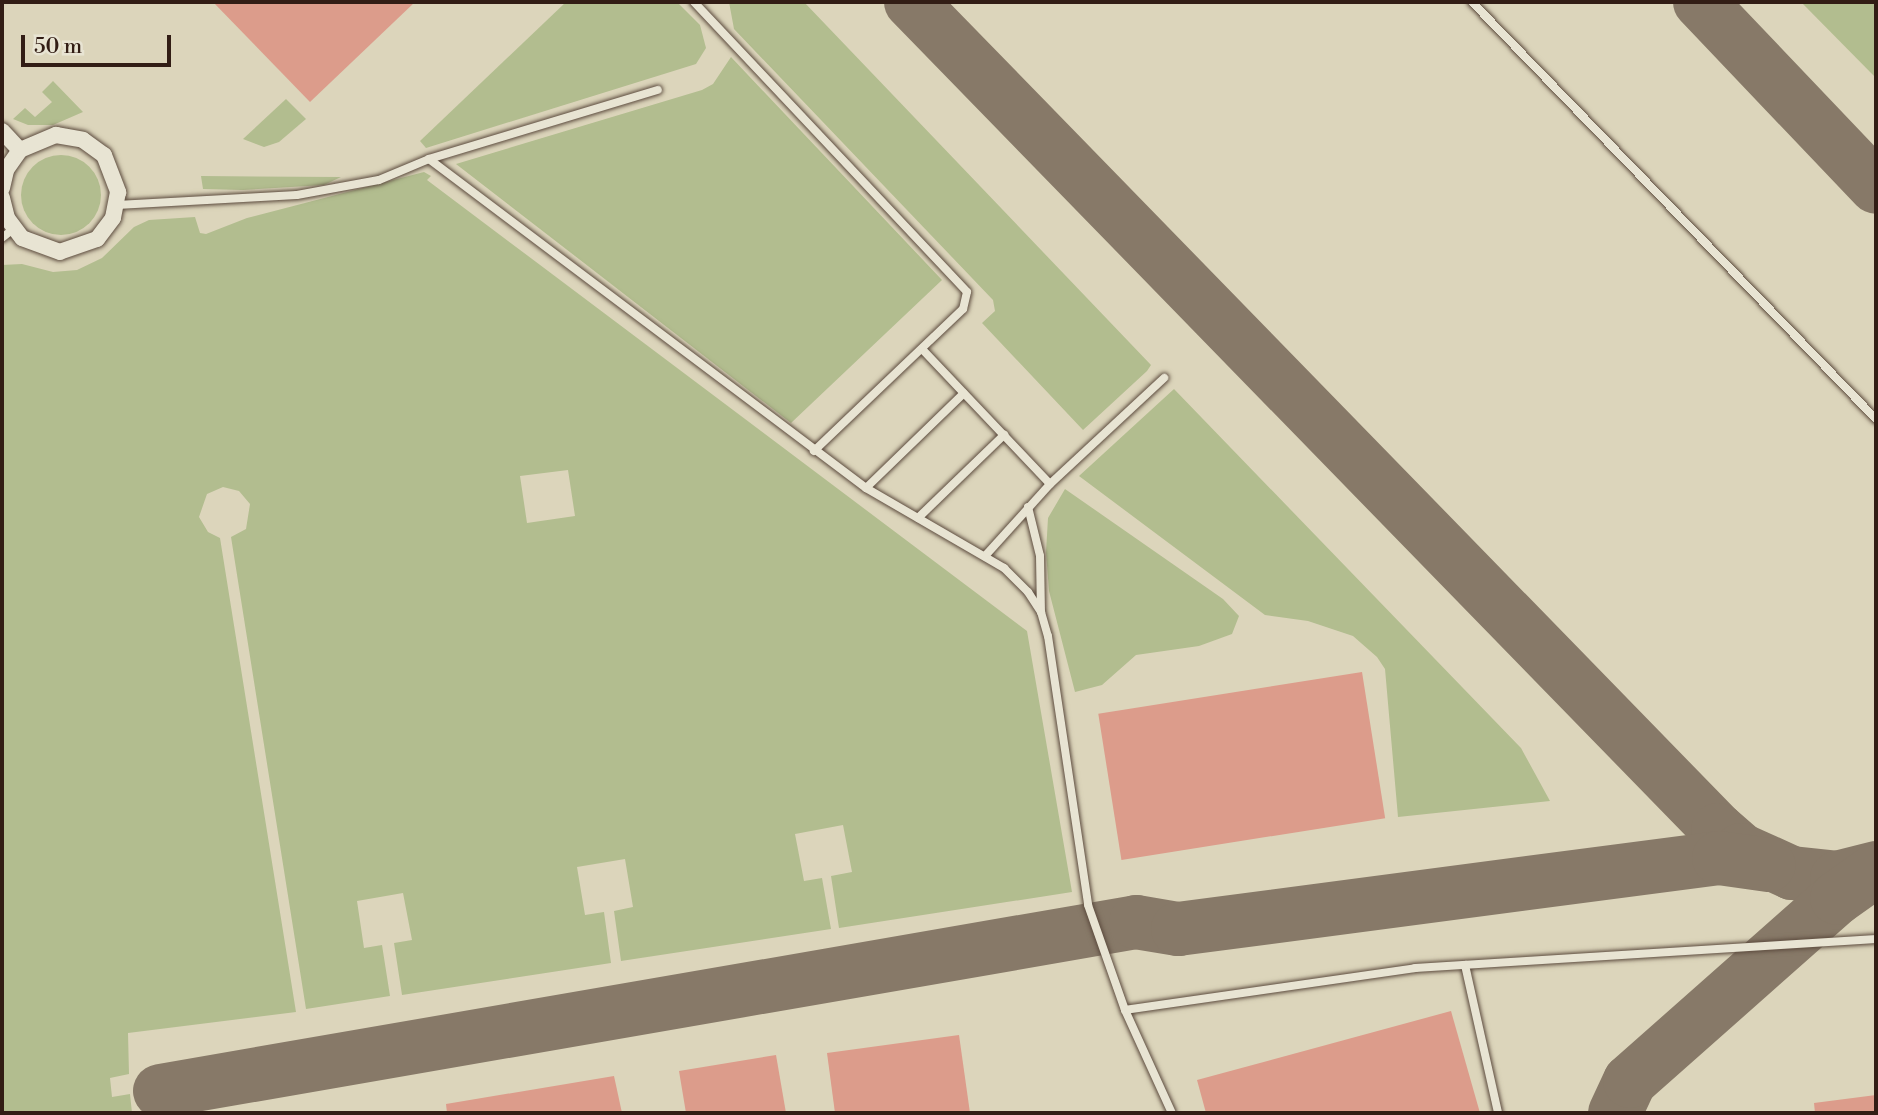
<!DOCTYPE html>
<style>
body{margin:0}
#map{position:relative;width:1878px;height:1115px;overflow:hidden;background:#dcd5bb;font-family:"Libre Bodoni",serif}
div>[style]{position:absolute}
.green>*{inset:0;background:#b2bd8f}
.round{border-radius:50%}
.taxiway>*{height:54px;margin:-27px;padding:0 27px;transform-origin:27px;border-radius:27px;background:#877968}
.building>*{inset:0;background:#dc9c8b;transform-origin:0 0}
.roads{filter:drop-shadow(0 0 2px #5c4b3e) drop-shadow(0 0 2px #5c4b3e)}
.service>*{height:8px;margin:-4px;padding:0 4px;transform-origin:4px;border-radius:4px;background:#e8e4d3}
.minor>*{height:16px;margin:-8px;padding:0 8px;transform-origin:8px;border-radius:8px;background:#e8e4d3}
span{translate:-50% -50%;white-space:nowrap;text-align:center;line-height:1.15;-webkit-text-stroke:7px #e8e4d3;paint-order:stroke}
.frame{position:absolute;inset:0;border:4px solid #321d15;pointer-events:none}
.scale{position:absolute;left:21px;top:35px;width:150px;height:32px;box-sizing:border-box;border:4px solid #321d15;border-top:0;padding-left:9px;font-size:21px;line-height:24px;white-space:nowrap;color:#321d15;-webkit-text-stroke:5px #e8e4d3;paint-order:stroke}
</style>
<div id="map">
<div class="green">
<i style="clip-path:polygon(566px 2px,677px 2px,700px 25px,706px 48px,696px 64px,426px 148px,420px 141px)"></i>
<i style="clip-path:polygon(729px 2px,804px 2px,1151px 365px,1147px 371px,1083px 430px,982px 323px,995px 311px,993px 300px,734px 29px)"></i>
<i style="clip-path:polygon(1801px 2px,1876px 2px,1876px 78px)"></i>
<i style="clip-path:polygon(731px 57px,942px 280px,791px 423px,456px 164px,702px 90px,713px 84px)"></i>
<i style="clip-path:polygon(53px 81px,83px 112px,53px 125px,28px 125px,13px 119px,25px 108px,35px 117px,52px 102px,42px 92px)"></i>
<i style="clip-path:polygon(286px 99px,306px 119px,279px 142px,264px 147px,243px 139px)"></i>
<i class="round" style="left:21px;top:155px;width:80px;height:80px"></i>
<i style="clip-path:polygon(evenodd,424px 172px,431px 176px,427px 180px,1027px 631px,1072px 892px,839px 928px,831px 876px,852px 872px,843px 825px,795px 834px,804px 881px,822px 878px,831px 929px,621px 961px,614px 911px,633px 907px,625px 859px,577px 867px,585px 915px,604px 912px,611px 963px,402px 995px,394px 943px,412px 940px,403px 893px,357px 901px,364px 948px,382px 945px,390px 996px,306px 1009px,231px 537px,246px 529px,250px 504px,239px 491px,223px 487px,207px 494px,199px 517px,208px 532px,220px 538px,296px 1012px,128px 1033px,129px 1074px,110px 1078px,112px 1097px,130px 1094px,132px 1113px,2px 1113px,2px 265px,22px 264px,53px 272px,77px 270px,102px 258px,134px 227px,149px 220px,195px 217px,200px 233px,206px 234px,247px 218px,424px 172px,568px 470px,575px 516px,527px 523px,520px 476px,568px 470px)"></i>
<i style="clip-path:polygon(201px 176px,341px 177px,324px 185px,243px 190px,203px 189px)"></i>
<i style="clip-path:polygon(1174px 389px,1521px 748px,1550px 801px,1398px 817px,1385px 669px,1377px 657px,1353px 636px,1308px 621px,1265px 615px,1079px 476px)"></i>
<i style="clip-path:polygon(1065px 489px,1223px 599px,1239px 616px,1232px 634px,1199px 646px,1136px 655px,1102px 685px,1075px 692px,1049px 591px,1046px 552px,1048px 518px)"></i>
</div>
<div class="taxiway">
<i style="left:911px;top:2px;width:1156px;rotate:45.74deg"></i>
<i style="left:1718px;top:830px;width:30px;rotate:41deg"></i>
<i style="left:1741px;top:850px;width:56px;rotate:24.3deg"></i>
<i style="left:1792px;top:873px;width:45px;rotate:6.3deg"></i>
<i style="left:1837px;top:878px;width:40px;rotate:-14.4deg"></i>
<i style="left:1700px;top:2px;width:255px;rotate:46.4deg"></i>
<i style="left:160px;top:1091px;width:991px;rotate:-9.82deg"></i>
<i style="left:1136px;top:922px;width:43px;rotate:9.5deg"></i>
<i style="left:1178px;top:929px;width:546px;rotate:-7.48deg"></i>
<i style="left:1719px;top:858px;width:50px;rotate:8deg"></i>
<i style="left:1615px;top:1113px;width:35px;rotate:-65deg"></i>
<i style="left:1630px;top:1081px;width:276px;rotate:-41.5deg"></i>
<i style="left:1837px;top:898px;width:47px;rotate:-35.4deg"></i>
</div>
<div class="building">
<i style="clip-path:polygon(213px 2px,415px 2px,310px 102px)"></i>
<i style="left:1362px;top:672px;width:148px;height:267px;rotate:81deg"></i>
<i style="clip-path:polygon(1451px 1011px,1480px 1113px,1206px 1113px,1197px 1080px)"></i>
<i style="clip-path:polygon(959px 1035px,970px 1113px,835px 1113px,827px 1053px)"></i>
<i style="clip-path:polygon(776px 1055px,786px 1113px,686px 1113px,679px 1071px)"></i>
<i style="clip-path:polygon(614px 1076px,622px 1113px,447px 1113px,446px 1104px)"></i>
<i style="clip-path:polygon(1876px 1095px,1876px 1113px,1815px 1113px,1814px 1103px)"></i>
</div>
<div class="roads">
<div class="service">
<i style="left:694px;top:2px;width:398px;rotate:46.7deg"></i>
<i style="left:967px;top:292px;width:17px;rotate:103deg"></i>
<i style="left:963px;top:309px;width:206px;rotate:136.4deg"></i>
<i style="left:1472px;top:2px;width:581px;rotate:45.91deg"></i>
<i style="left:429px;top:159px;width:547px;rotate:36.97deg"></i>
<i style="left:866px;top:488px;width:160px;rotate:30.1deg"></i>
<i style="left:1004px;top:568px;width:34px;rotate:45deg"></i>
<i style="left:1028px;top:592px;width:24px;rotate:57deg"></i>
<i style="left:1041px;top:612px;width:25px;rotate:74deg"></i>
<i style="left:1048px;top:636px;width:272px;rotate:81.5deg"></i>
<i style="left:1088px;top:905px;width:111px;rotate:70.6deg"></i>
<i style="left:1125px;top:1010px;width:113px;rotate:65.5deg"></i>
<i style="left:117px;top:205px;width:180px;rotate:-3.2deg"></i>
<i style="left:297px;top:195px;width:83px;rotate:-10.4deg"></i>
<i style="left:379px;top:180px;width:54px;rotate:-22.8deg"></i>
<i style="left:429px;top:159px;width:239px;rotate:-16.8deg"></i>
<i style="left:2px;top:238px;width:14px;rotate:-39deg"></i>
<i style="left:922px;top:349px;width:186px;rotate:46.5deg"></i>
<i style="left:866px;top:488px;width:136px;rotate:-44.1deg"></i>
<i style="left:1028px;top:507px;width:50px;rotate:76.2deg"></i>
<i style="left:1040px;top:556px;width:56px;rotate:89deg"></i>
<i style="left:918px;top:518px;width:120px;rotate:-44deg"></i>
<i style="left:985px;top:556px;width:97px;rotate:-47.9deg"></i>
<i style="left:1050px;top:484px;width:156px;rotate:-42.9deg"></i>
<i style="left:1465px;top:965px;width:152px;rotate:77.4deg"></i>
<i style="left:1125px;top:1010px;width:293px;rotate:-8.2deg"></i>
<i style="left:1415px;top:968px;width:462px;rotate:-3.6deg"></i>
</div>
<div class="minor">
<i style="left:2px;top:131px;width:26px;rotate:47deg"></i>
<i style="left:2px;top:188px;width:18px;rotate:-77deg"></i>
<i style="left:6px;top:170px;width:24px;rotate:-55deg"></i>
<i style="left:20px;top:150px;width:39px;rotate:-23deg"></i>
<i style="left:56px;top:135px;width:27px;rotate:10deg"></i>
<i style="left:83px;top:140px;width:26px;rotate:36deg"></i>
<i style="left:104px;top:155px;width:40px;rotate:69deg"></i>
<i style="left:118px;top:192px;width:26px;rotate:101deg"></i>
<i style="left:113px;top:218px;width:26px;rotate:127deg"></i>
<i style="left:97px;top:239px;width:39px;rotate:161deg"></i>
<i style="left:60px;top:252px;width:40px;rotate:-159.8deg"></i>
<i style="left:22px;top:238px;width:25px;rotate:-127deg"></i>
<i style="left:7px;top:218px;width:21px;rotate:-104deg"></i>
</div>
</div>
<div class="frame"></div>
<div class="scale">50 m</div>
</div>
